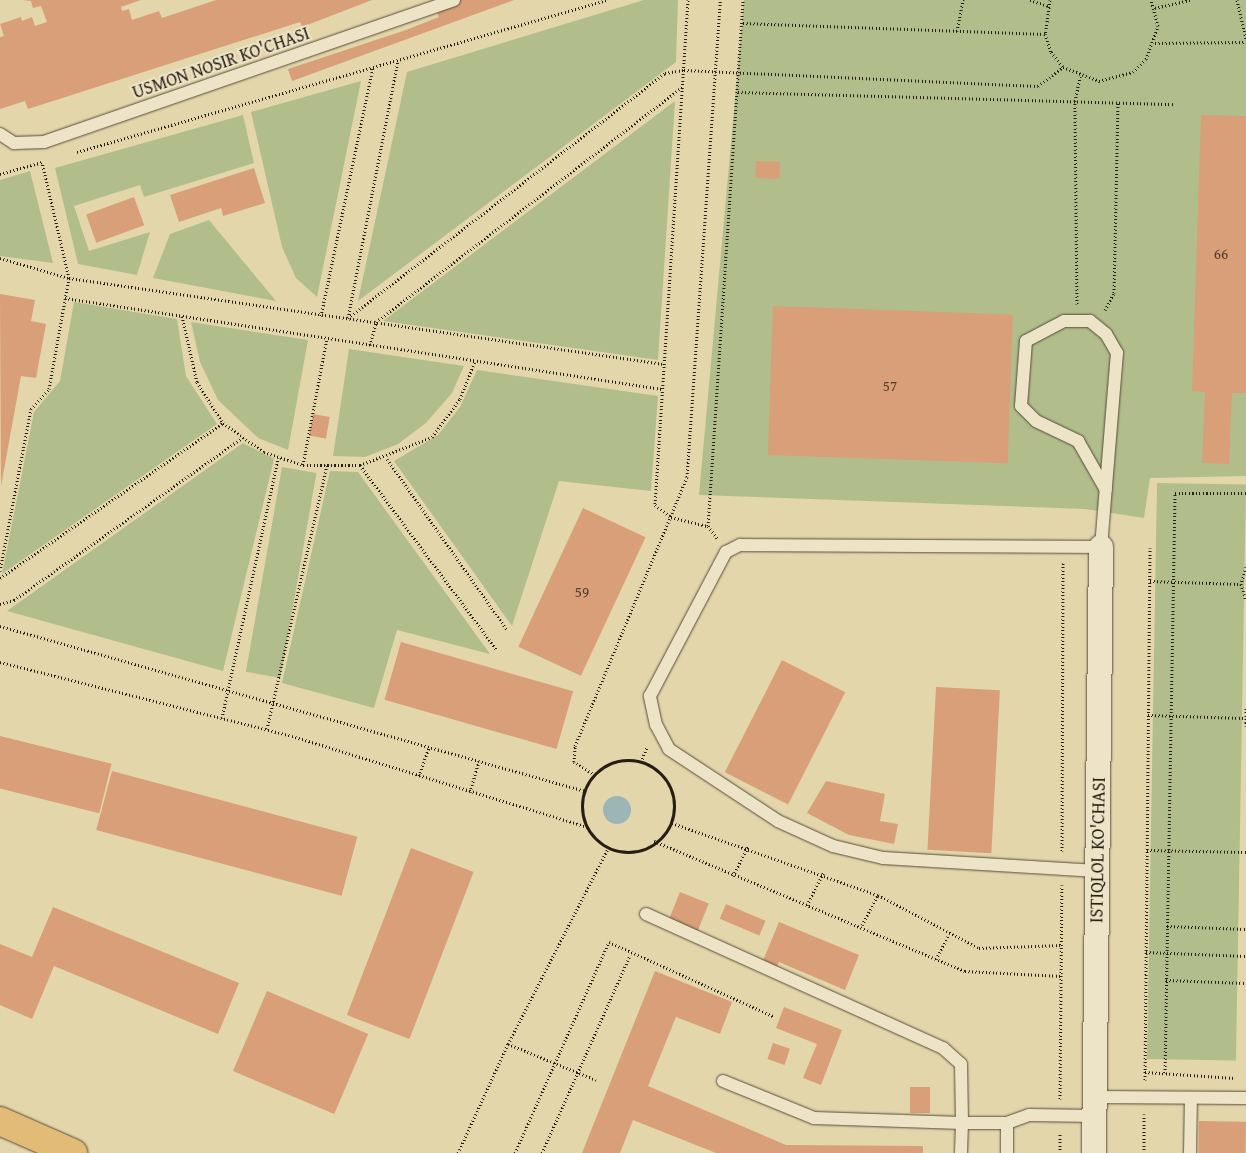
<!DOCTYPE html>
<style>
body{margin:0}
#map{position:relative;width:1246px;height:1153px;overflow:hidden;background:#e4d6ab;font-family:"Gentium Book Plus",serif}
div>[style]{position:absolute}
.green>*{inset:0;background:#b1be8b;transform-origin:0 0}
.water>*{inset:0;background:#9bb6b5}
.round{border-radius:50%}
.building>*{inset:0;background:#d89f78;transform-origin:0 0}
.path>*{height:3px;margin-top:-1.5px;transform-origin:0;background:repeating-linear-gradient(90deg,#271e13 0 1px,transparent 0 3.5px)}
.path>.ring{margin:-1.5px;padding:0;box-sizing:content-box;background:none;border:3px solid #271e13;border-radius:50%}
.roads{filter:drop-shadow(0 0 1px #564c39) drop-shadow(0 0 1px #564c39)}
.service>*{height:12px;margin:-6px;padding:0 6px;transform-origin:6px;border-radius:6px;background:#ede4c8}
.minor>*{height:24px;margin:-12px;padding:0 12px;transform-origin:12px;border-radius:12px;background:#ede4c8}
.primary>*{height:28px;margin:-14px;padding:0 14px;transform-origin:14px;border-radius:14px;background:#e2bb76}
span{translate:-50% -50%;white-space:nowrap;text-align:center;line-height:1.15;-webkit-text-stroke:4px #ede4c8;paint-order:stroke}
.number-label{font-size:15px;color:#533e2c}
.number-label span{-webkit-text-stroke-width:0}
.street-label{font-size:18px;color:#271e13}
</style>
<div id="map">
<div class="green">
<i style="clip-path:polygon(644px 0,678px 0,676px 62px,358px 301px,407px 72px)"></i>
<i style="clip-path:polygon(744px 0,1246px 0,1246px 476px,1150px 478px,1144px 518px,1085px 509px,699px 495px)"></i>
<i style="clip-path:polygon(361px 81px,317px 297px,296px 278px,282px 247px,251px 112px)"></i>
<i style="clip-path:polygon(675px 101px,658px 360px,383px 321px)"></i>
<i style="clip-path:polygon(243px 115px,254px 163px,144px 197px,140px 185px,74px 206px,89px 251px,150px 232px,137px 275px,78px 264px,55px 168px)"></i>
<i style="clip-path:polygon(30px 171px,53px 263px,0 256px,0 180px)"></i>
<i style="clip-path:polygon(209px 220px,276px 301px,153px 278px,170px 234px)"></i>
<i style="clip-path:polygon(74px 302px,177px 319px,186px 376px,217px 424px,2px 574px,34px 412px,60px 381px)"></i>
<i style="clip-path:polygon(191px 322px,308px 340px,288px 450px,258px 438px,218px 400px,200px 362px)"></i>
<i style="clip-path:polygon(349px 349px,464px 366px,452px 393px,426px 423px,398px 444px,365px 457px,333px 456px)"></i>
<i style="clip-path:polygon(477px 370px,658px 396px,651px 491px,559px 481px,512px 626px,394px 461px,438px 435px,460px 407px)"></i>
<i style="clip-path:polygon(243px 443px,274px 459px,223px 671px,7px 611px)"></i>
<i style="left:282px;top:467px;width:35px;height:208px;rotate:10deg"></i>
<i style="clip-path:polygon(330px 471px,358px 472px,490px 654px,397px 630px,374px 708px,282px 683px)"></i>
<i style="left:1157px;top:483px;width:89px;height:576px;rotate:1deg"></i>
</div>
<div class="water">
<i class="round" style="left:603px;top:796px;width:28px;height:28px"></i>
</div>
<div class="building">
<i style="clip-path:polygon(23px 0,141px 0,121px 7px,122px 11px,129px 9px,132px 20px,159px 11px,162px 18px,216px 0,372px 0,302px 27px,300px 22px,28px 109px,25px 101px,0 109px,0 37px,4px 36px,0 24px,21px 17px,22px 21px,32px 17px,35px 26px,47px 22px,41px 6px,33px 8px,31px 1px)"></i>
<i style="clip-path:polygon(461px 0,514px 0,292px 81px,288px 69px,406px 30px,439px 17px,436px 10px)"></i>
<i style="clip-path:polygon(1201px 115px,1246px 116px,1246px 393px,1232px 393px,1229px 464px,1202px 463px,1205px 392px,1192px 391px)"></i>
<i style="left:756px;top:161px;width:24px;height:17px;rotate:2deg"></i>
<i style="clip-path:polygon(254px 168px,265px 203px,223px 216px,221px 208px,179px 222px,170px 195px)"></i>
<i style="left:134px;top:197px;width:30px;height:51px;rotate:70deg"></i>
<i style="clip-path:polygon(0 294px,35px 300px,31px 321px,46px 324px,36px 378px,21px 376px,1px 486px)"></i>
<i style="left:773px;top:306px;width:240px;height:149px;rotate:2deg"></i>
<i style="left:313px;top:414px;width:17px;height:22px;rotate:10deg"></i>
<i style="left:583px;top:508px;width:69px;height:153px;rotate:25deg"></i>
<i style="left:401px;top:642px;width:179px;height:60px;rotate:16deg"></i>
<i style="left:782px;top:660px;width:71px;height:126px;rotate:27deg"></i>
<i style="left:936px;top:687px;width:64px;height:163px;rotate:3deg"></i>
<i style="left:0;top:736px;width:115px;height:51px;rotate:14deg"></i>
<i style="left:112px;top:771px;width:254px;height:61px;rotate:15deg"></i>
<i style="clip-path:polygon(826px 781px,885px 794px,880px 821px,898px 824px,894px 844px,849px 835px,807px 813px)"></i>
<i style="left:411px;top:848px;width:67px;height:179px;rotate:21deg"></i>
<i style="left:680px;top:892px;width:31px;height:29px;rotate:22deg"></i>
<i style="left:726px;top:904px;width:43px;height:16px;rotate:23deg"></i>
<i style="clip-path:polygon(53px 907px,239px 983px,218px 1034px,54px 966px,32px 1019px,0 1005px,0 944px,32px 957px)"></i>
<i style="clip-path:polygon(779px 922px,859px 955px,845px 990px,779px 962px,776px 969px,762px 963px)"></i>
<i style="clip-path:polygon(655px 971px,732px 1002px,720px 1034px,676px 1017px,648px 1086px,786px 1145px,923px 1146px,923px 1153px,716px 1153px,633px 1120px,620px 1153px,582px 1153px)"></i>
<i style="left:267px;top:991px;width:110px;height:87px;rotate:23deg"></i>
<i style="clip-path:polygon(784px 1007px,842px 1030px,821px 1085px,803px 1078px,817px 1044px,776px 1028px)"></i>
<i style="left:773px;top:1043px;width:18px;height:17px;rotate:19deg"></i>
<i style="left:910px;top:1087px;width:20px;height:26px"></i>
<i style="left:1199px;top:1121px;width:47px;height:32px;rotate:1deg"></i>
</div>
<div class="path">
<i style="left:688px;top:0;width:506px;rotate:93.74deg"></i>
<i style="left:655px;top:505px;width:20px;rotate:37deg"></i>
<i style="left:671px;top:517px;width:38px;rotate:14deg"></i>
<i style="left:1030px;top:0;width:19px;rotate:18deg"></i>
<i style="left:1050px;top:0;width:34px;rotate:98deg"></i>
<i style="left:1045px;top:34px;width:19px;rotate:72deg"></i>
<i style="left:1051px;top:52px;width:19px;rotate:51deg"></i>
<i style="left:1063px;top:67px;width:39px;rotate:21deg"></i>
<i style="left:1099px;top:81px;width:35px;rotate:-15deg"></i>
<i style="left:1133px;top:72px;width:18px;rotate:-45deg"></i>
<i style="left:1146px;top:59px;width:35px;rotate:-70deg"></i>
<i style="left:1158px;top:26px;width:27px;rotate:-105deg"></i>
<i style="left:1237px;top:0;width:40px;rotate:77deg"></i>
<i style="left:1155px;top:8px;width:37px;rotate:-13deg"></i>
<i style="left:743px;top:23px;width:302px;rotate:2.1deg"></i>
<i style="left:957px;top:31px;width:32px;rotate:-79deg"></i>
<i style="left:1155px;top:43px;width:91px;rotate:-0.6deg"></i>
<i style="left:738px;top:92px;width:437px;rotate:1.6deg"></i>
<i style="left:77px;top:152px;width:551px;rotate:-16deg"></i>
<i style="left:0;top:174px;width:44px;rotate:-15.9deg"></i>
<i style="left:0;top:258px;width:72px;rotate:16.2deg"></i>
<i style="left:69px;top:278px;width:601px;rotate:8.22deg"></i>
<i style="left:65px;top:298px;width:604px;rotate:8.67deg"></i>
<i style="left:1077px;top:304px;width:203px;rotate:-90.6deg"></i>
<i style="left:1075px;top:101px;width:25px;rotate:-78deg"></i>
<i style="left:1105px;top:310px;width:19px;rotate:-62deg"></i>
<i style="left:1114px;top:293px;width:191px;rotate:-88.8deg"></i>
<i style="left:182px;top:316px;width:68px;rotate:77.2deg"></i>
<i style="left:197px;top:382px;width:49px;rotate:57.6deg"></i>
<i style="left:223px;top:423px;width:50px;rotate:35.3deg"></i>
<i style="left:264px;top:452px;width:41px;rotate:18.4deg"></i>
<i style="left:303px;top:465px;width:57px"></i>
<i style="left:360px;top:465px;width:77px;rotate:-21.3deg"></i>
<i style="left:432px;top:437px;width:47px;rotate:-53.6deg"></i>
<i style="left:460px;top:399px;width:41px;rotate:-68.5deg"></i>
<i style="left:321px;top:316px;width:253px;rotate:-78.2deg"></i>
<i style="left:348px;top:318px;width:401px;rotate:-37.7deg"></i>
<i style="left:665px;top:73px;width:19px;rotate:-9deg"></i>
<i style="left:684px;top:70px;width:354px;rotate:2.6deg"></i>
<i style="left:1038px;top:86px;width:31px;rotate:-37deg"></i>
<i style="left:348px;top:318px;width:262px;rotate:-79deg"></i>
<i style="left:370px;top:345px;width:24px;rotate:-75deg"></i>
<i style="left:376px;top:322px;width:386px;rotate:-37.5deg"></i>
<i style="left:387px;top:459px;width:209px;rotate:54.9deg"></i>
<i style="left:303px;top:465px;width:129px;rotate:-79.3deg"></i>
<i style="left:360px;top:465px;width:229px;rotate:53.5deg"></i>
<i style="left:717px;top:538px;width:15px;rotate:-127deg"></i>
<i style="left:708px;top:526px;width:527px;rotate:-86.19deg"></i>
<i style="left:1246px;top:567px;width:18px;rotate:106deg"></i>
<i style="left:1241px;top:584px;width:17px;rotate:73deg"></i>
<i style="left:0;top:571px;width:165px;rotate:-79.2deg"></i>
<i style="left:31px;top:409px;width:27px;rotate:-48deg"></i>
<i style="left:49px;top:389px;width:113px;rotate:-79.8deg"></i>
<i style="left:69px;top:278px;width:119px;rotate:-103.1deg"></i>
<i style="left:0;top:578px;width:272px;rotate:-34.8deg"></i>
<i style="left:1150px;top:581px;width:91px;rotate:1.9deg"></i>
<i style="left:0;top:604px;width:15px;rotate:-16deg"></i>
<i style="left:14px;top:600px;width:280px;rotate:-35.4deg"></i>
<i style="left:0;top:626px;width:608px;rotate:15.75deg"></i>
<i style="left:0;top:662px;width:301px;rotate:14.2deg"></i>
<i style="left:292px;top:736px;width:309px;rotate:17.1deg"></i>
<i style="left:1246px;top:708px;width:18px;rotate:90deg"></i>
<i style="left:1148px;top:715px;width:96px;rotate:1.8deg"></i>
<i style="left:222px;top:718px;width:266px;rotate:-77.8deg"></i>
<i style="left:267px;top:729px;width:271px;rotate:-77.2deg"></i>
<i class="ring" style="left:582px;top:760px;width:89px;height:89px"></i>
<i style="left:641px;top:762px;width:16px;rotate:-68deg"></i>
<i style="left:595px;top:775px;width:25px;rotate:-148deg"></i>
<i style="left:574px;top:762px;width:16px;rotate:-86deg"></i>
<i style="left:575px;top:746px;width:291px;rotate:-67.4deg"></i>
<i style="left:687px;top:477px;width:478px;rotate:-86deg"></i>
<i style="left:419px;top:776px;width:31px;rotate:-71deg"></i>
<i style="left:470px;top:792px;width:32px;rotate:-74deg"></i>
<i style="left:672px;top:823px;width:218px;rotate:19.3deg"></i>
<i style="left:878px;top:895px;width:114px;rotate:27.7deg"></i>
<i style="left:979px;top:948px;width:83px;rotate:-2.1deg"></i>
<i style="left:654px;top:841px;width:337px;rotate:22.7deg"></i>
<i style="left:965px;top:971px;width:97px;rotate:3deg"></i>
<i style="left:1147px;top:850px;width:99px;rotate:1.2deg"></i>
<i style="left:1062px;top:851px;width:288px;rotate:-89.8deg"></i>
<i style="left:733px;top:876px;width:33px;rotate:-63deg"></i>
<i style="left:807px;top:905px;width:36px;rotate:-63deg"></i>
<i style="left:862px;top:925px;width:34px;rotate:-62deg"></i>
<i style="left:1167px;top:926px;width:79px;rotate:2.2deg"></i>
<i style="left:1146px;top:952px;width:100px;rotate:2.3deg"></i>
<i style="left:936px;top:959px;width:27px;rotate:-62deg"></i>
<i style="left:1166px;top:980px;width:80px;rotate:2.1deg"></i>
<i style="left:508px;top:1044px;width:95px;rotate:22.2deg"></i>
<i style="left:1145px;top:1072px;width:90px;rotate:3.8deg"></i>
<i style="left:1165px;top:1073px;width:580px;rotate:-89.01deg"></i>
<i style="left:1175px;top:493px;width:71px"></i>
<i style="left:1145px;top:1080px;width:532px;rotate:-89.46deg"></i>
<i style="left:1060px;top:1099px;width:214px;rotate:-89.5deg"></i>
<i style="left:458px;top:1153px;width:120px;rotate:-65.4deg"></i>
<i style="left:508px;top:1044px;width:219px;rotate:-62.9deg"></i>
<i style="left:515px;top:1153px;width:231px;rotate:-66deg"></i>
<i style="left:609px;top:942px;width:180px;rotate:24.3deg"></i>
<i style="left:542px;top:1153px;width:217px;rotate:-66deg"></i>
<i style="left:1060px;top:1153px;width:20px;rotate:-90deg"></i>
<i style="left:1144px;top:1153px;width:39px;rotate:-90deg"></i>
</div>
<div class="roads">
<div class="service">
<i style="left:0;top:134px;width:17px;rotate:33deg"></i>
<i style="left:14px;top:143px;width:30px;rotate:-2deg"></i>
<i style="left:44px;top:142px;width:434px;rotate:-19.1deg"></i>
<i style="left:1097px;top:871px;width:214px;rotate:-176.5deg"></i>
<i style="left:883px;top:858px;width:51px;rotate:-166.5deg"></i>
<i style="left:833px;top:846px;width:60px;rotate:-155.6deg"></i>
<i style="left:778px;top:821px;width:131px;rotate:-146.6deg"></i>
<i style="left:669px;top:749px;width:27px;rotate:-118deg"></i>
<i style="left:656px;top:725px;width:30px;rotate:-102deg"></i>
<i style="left:650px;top:696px;width:163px;rotate:-62.2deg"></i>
<i style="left:726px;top:552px;width:16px;rotate:-27deg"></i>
<i style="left:740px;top:545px;width:361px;rotate:0.3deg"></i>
<i style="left:1101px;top:547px;width:195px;rotate:-85.3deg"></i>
<i style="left:1117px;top:353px;width:22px;rotate:-120deg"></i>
<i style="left:1106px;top:334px;width:21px;rotate:-141deg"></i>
<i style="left:1090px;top:321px;width:26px;rotate:180deg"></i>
<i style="left:1064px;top:321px;width:43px;rotate:152.2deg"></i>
<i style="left:1026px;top:341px;width:65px;rotate:94.4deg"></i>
<i style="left:1021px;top:406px;width:21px;rotate:45deg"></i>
<i style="left:1036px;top:421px;width:47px;rotate:25.5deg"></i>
<i style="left:1078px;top:441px;width:56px;rotate:60.3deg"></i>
<i style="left:646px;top:914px;width:326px;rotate:24.3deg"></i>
<i style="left:943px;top:1048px;width:24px;rotate:42deg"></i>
<i style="left:961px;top:1064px;width:59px;rotate:89deg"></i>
<i style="left:962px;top:1123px;width:45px"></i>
<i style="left:723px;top:1081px;width:98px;rotate:22.1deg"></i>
<i style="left:814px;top:1118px;width:148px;rotate:1.9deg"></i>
<i style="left:962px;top:1123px;width:30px;rotate:92deg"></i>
<i style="left:1095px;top:1097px;width:151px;rotate:0.4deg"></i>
<i style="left:1007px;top:1153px;width:30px;rotate:-90deg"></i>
<i style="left:1007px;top:1123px;width:23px;rotate:-20deg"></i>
<i style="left:1029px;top:1115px;width:66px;rotate:0.9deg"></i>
<i style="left:1190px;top:1153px;width:55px;rotate:-89deg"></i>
</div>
<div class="minor">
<i style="left:1094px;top:1153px;width:606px;rotate:-89.34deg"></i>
</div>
<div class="primary">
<i style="left:0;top:1121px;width:80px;rotate:23.7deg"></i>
</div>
</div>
<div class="number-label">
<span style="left:1221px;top:254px">66</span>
<span style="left:890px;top:386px">57</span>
<span style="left:582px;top:592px">59</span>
</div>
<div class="street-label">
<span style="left:221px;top:63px;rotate:-19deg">USMON NOSIR KO'CHASI</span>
<span style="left:1098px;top:850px;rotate:-89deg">ISTIQLOL KO'CHASI</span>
</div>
</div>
